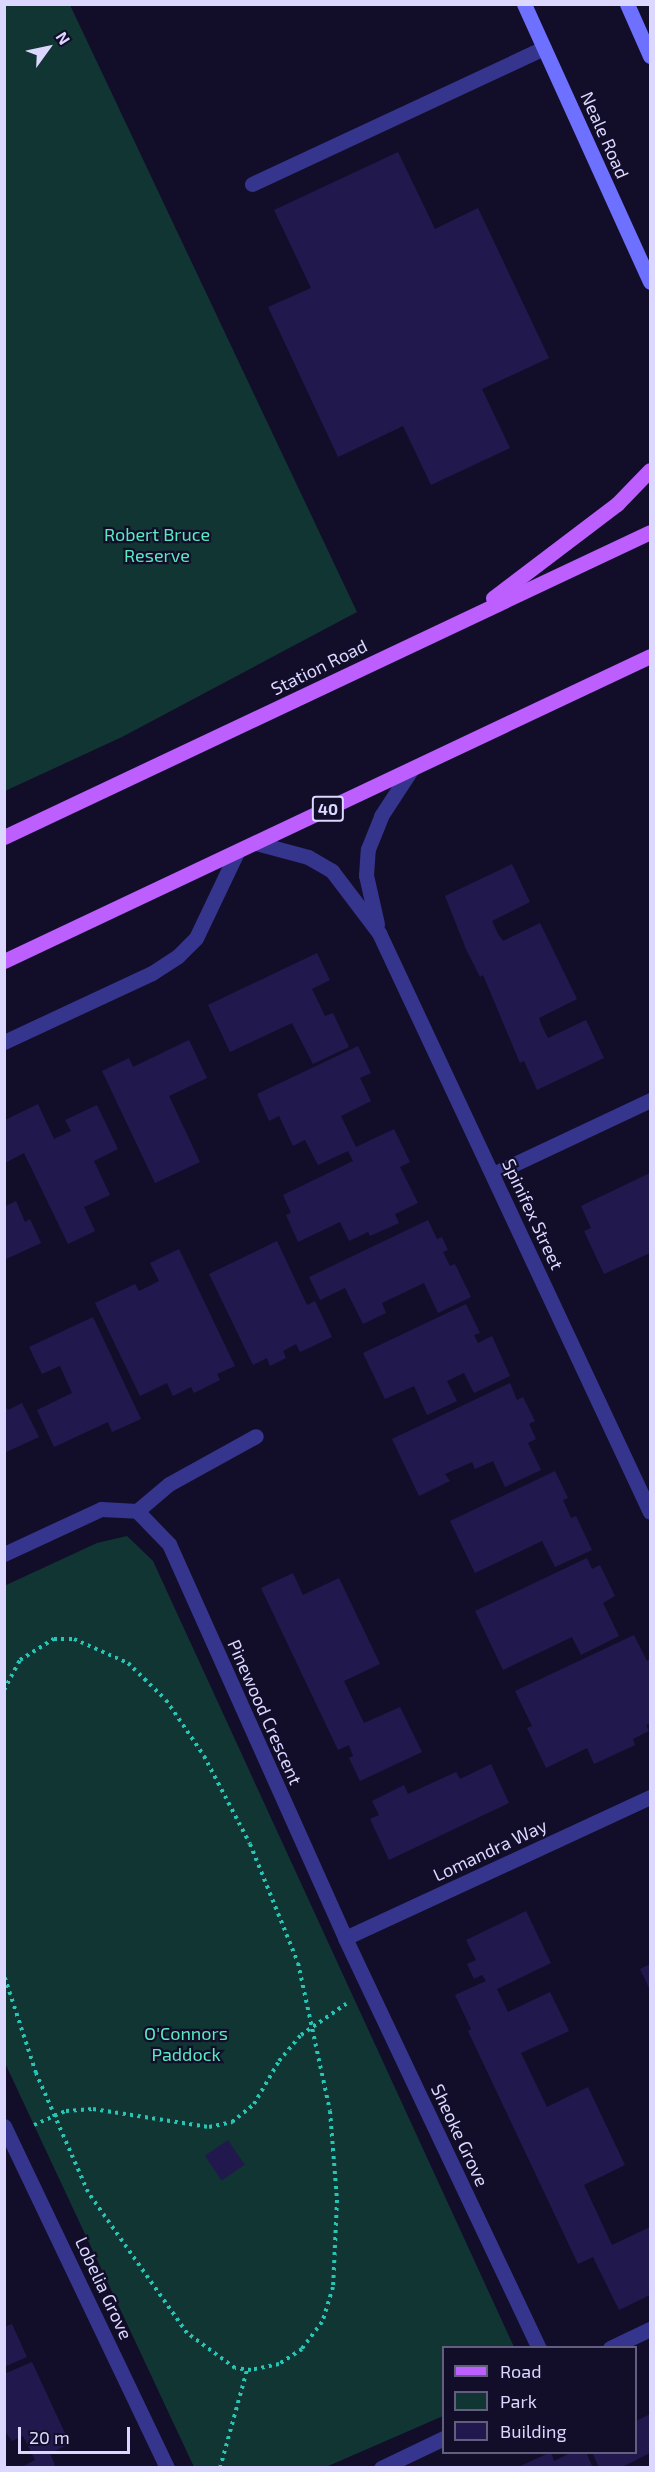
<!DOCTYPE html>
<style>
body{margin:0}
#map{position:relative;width:655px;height:2472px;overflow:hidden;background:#120e2a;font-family:"Exo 2",sans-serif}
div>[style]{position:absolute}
.green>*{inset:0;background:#113532}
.building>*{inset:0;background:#21194d;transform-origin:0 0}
.path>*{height:4px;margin-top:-2px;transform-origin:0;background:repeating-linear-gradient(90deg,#26c5b6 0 3px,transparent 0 7.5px)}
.lane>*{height:15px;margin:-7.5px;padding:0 7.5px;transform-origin:7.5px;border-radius:7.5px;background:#36358d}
.street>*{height:15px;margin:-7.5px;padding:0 7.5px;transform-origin:7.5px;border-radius:7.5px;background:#36358d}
.secondary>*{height:15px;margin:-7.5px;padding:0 7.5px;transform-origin:7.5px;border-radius:7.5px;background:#6e70ff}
.primary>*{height:15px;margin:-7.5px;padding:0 7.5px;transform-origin:7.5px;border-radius:7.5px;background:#bd5eff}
span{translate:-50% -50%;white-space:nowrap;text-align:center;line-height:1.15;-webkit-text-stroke:4.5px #120e2a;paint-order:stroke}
.shield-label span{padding:2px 4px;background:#120e2a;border:2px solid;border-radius:4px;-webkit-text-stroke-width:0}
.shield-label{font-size:16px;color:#dbd7ff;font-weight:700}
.street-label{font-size:18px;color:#dbd7ff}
.park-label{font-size:18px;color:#59eac0}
.frame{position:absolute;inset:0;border:6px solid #dbd7ff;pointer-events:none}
.legend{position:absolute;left:442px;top:2346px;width:195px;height:108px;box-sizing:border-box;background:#120e2a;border:2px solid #625e7f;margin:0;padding:8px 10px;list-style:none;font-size:18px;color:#dbd7ff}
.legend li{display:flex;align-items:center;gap:12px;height:30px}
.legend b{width:30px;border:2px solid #625e7f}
.north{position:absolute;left:18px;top:18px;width:60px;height:60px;-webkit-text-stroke:4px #120e2a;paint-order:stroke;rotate:57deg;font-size:16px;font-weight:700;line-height:24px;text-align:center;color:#dbd7ff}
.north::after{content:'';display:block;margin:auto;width:21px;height:27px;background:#dbd7ff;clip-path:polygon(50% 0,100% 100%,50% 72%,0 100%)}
.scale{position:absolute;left:18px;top:2427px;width:112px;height:27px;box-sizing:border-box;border:3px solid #dbd7ff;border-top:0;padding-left:8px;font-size:18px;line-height:21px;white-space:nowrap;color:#dbd7ff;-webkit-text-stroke:4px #120e2a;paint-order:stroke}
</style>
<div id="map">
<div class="green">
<i style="clip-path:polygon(4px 5px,70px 5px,357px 612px,122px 737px,5px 791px)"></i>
<i style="clip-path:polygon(127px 1536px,153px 1561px,514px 2347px,444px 2348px,443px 2416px,326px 2467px,194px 2467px,5px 2063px,4px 1586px,97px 1543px)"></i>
</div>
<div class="building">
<i style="clip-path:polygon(398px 152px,435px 229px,478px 208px,549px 358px,482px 389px,510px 448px,431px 485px,403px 426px,338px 457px,268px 307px,311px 288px,274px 210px)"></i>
<i style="clip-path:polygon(512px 864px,530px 902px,492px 921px,498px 934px,503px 941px,540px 923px,577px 999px,539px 1018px,541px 1024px,548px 1038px,586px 1020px,604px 1058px,537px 1090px,524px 1061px,520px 1063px,483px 975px,480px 977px,466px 949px,445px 896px)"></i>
<i style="clip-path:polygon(317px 953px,330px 980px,312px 989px,325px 1016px,333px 1013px,349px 1047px,313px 1064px,292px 1023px,230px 1052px,208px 1005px)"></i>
<i style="clip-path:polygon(189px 1040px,207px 1078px,169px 1096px,200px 1162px,155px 1183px,102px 1071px,129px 1058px,133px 1067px)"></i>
<i style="clip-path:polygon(358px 1046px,371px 1073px,360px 1078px,371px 1101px,341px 1116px,356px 1147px,394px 1129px,410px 1162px,400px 1167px,418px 1203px,395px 1214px,399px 1223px,370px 1236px,368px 1232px,349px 1241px,340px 1222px,298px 1242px,286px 1215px,291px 1213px,283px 1195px,353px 1161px,348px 1151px,318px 1165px,305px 1140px,293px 1146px,279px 1116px,269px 1121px,257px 1094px)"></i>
<i style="clip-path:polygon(38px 1104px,54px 1139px,71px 1131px,65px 1120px,97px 1105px,118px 1149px,94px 1161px,110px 1195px,84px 1207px,95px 1231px,68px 1244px,24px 1153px,5px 1163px,5px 1120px)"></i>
<i style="clip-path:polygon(650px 1173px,650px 1253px,604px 1274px,584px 1231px,591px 1228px,581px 1206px)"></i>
<i style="clip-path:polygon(16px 1201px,25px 1222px,30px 1219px,41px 1243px,4px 1260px,4px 1207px)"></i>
<i style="clip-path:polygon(428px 1220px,437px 1239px,442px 1237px,448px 1250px,443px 1252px,450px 1266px,455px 1264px,471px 1297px,438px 1313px,424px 1283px,382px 1303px,386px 1313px,363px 1324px,345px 1288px,320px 1300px,309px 1277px)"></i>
<i style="clip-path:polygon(277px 1241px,307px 1305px,315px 1301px,332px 1337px,300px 1352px,296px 1344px,283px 1351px,286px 1358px,270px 1366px,267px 1358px,253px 1365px,209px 1274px)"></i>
<i style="clip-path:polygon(179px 1249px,235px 1366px,217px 1374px,220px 1380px,194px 1393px,191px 1387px,173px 1396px,167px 1383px,140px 1396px,95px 1303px,135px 1284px,139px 1291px,159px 1281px,150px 1263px)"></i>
<i style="clip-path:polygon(466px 1304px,480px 1333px,474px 1335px,478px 1343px,492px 1336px,510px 1376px,474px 1393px,464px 1373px,447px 1381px,457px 1401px,427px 1415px,414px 1386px,385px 1399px,363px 1353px)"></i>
<i style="clip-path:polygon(93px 1317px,141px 1419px,112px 1432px,108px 1422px,54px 1447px,37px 1410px,72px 1393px,60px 1366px,42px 1374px,29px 1347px)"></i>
<i style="clip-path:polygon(510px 1383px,517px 1400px,523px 1397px,535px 1421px,529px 1424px,536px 1439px,528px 1443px,541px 1470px,505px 1487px,493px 1461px,475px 1469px,472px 1462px,445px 1474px,450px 1481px,419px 1496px,392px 1439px)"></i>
<i style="clip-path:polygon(22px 1403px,39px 1437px,4px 1453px,4px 1404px,8px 1410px)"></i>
<i style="clip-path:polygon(555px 1471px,568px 1498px,563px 1500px,571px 1518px,576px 1516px,592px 1550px,555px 1567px,542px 1541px,475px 1573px,450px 1521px)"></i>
<i style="clip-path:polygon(587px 1558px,592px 1569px,600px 1565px,615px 1596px,603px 1603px,619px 1636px,581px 1655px,572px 1637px,503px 1670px,475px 1611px)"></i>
<i style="clip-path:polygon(293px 1573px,303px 1595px,339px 1578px,380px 1664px,344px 1681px,364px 1723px,400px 1707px,422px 1752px,360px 1781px,349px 1758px,353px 1756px,349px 1745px,338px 1750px,261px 1588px)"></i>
<i style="clip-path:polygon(634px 1635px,647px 1661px,650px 1659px,650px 1723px,646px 1725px,649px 1731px,633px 1739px,635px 1745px,594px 1764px,587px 1748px,546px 1768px,527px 1728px,532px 1726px,515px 1691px)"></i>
<i style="clip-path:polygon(491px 1764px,509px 1803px,389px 1860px,370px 1819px,379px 1815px,372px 1801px,404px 1785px,408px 1794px,456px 1772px,460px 1779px)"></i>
<i style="clip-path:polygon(526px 1911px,551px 1963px,497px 1989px,508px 2012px,550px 1992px,569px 2031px,521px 2053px,547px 2107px,588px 2087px,625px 2165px,584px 2185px,612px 2245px,650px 2227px,650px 2295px,619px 2310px,593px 2257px,578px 2264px,468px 2031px,471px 2029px,455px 1995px,486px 1981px,482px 1975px,474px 1979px,467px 1964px,476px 1960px,466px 1940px)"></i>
<i style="clip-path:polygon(650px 1964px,650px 1990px,640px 1969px)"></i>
<i style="left:228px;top:2140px;width:30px;height:28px;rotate:56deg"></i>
<i style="clip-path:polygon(12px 2324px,27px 2357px,4px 2367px,4px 2327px)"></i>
<i style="clip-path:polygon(32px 2362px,70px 2444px,50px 2453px,56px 2468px,20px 2468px,35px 2460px,23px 2436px,12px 2441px,4px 2430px,4px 2374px)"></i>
<i style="clip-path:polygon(650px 2414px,650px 2453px,620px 2468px,599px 2468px,592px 2452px,636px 2452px,636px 2421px)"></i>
<i style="clip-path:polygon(551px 2452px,554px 2461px,572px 2452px,586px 2452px,593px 2468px,516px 2468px)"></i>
</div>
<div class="path">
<i style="left:4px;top:1690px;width:34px;rotate:-62deg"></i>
<i style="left:20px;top:1660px;width:40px;rotate:-32deg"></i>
<i style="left:54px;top:1639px;width:20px"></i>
<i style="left:74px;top:1639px;width:59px;rotate:24deg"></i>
<i style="left:128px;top:1663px;width:53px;rotate:44.2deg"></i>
<i style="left:166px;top:1700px;width:68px;rotate:55.8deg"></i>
<i style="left:204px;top:1756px;width:99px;rotate:62.4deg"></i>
<i style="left:250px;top:1844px;width:128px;rotate:68deg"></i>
<i style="left:298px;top:1963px;width:151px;rotate:77.8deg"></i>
<i style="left:330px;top:2111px;width:89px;rotate:85.5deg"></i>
<i style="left:337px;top:2200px;width:87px;rotate:92.6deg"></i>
<i style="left:333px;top:2287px;width:37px;rotate:107deg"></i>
<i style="left:322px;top:2322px;width:34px;rotate:127deg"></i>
<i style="left:302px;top:2349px;width:27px;rotate:147deg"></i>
<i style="left:279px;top:2364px;width:29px;rotate:168deg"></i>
<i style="left:251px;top:2370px;width:16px;rotate:-173deg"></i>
<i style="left:235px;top:2368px;width:59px;rotate:-143.9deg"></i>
<i style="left:187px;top:2333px;width:172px;rotate:-125.1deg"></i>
<i style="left:88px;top:2192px;width:130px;rotate:-113.6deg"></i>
<i style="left:36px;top:2073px;width:103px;rotate:-108.1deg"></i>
<i style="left:34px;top:2125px;width:35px;rotate:-24deg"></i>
<i style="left:66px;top:2111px;width:27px;rotate:-4deg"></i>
<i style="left:93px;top:2109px;width:117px;rotate:8.8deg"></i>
<i style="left:209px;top:2127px;width:24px;rotate:-12deg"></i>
<i style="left:232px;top:2122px;width:28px;rotate:-39deg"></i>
<i style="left:254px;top:2104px;width:50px;rotate:-59.8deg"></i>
<i style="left:279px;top:2061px;width:34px;rotate:-50deg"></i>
<i style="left:301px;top:2035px;width:55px;rotate:-34.6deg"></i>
<i style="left:220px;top:2468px;width:102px;rotate:-74.6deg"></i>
</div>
<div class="lane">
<i style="left:252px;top:184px;width:322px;rotate:-25deg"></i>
<i style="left:137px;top:1511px;width:42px;rotate:-40.2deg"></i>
<i style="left:169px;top:1484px;width:99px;rotate:-28.9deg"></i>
<i style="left:610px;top:2348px;width:44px;rotate:-25.4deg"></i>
</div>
<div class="street">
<i style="left:256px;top:843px;width:54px;rotate:15.1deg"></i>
<i style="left:308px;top:857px;width:28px;rotate:30deg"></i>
<i style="left:332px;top:871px;width:78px;rotate:52.8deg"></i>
<i style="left:379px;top:933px;width:639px;rotate:64.92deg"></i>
<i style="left:377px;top:924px;width:50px;rotate:-102.7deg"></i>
<i style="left:366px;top:875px;width:26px;rotate:-86deg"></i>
<i style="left:368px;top:849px;width:35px;rotate:-68deg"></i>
<i style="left:381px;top:816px;width:55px;rotate:-56.9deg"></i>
<i style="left:4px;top:1042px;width:163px;rotate:-25deg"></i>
<i style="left:152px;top:973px;width:31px;rotate:-33deg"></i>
<i style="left:178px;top:956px;width:25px;rotate:-45deg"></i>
<i style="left:196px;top:938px;width:95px;rotate:-64.5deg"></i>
<i style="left:493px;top:1174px;width:174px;rotate:-25.2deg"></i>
<i style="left:4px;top:1554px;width:107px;rotate:-24.9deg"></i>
<i style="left:101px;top:1509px;width:36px;rotate:3deg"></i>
<i style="left:137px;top:1511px;width:46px;rotate:45.9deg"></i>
<i style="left:169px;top:1544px;width:432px;rotate:65.9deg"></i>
<i style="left:345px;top:1938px;width:454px;rotate:64.7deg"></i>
<i style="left:345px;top:1938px;width:336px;rotate:-24.8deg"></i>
<i style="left:4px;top:2126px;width:379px;rotate:64.5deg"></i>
<i style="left:381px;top:2468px;width:70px;rotate:-25.5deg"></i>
</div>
<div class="secondary">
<i style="left:524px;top:4px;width:305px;rotate:65.6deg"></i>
<i style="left:627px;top:4px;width:57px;rotate:66.1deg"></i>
</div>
<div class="primary">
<i style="left:493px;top:598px;width:156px;rotate:-37.2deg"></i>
<i style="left:617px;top:504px;width:47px;rotate:-45.9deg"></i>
<i style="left:4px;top:837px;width:714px;rotate:-25.27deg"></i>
<i style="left:4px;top:961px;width:714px;rotate:-25.27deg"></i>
</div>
<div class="shield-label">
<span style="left:328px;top:809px">40</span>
</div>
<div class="street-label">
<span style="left:605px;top:135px;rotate:66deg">Neale Road</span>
<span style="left:319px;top:667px;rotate:-26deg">Station Road</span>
<span style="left:533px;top:1214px;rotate:65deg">Spinifex Street</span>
<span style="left:265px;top:1712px;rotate:66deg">Pinewood Crescent</span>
<span style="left:490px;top:1850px;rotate:-25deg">Lomandra Way</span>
<span style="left:460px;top:2135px;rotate:65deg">Sheoke Grove</span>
<span style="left:104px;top:2288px;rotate:65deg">Lobelia Grove</span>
</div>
<div class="park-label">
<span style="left:157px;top:545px">Robert Bruce<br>Reserve</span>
<span style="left:186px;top:2044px">O'Connors<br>Paddock</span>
</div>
<div class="frame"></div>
<ul class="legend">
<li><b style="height:8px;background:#bd5eff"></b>Road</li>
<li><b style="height:16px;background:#113532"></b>Park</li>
<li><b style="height:16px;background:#21194d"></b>Building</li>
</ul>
<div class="north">N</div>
<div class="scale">20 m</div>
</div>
